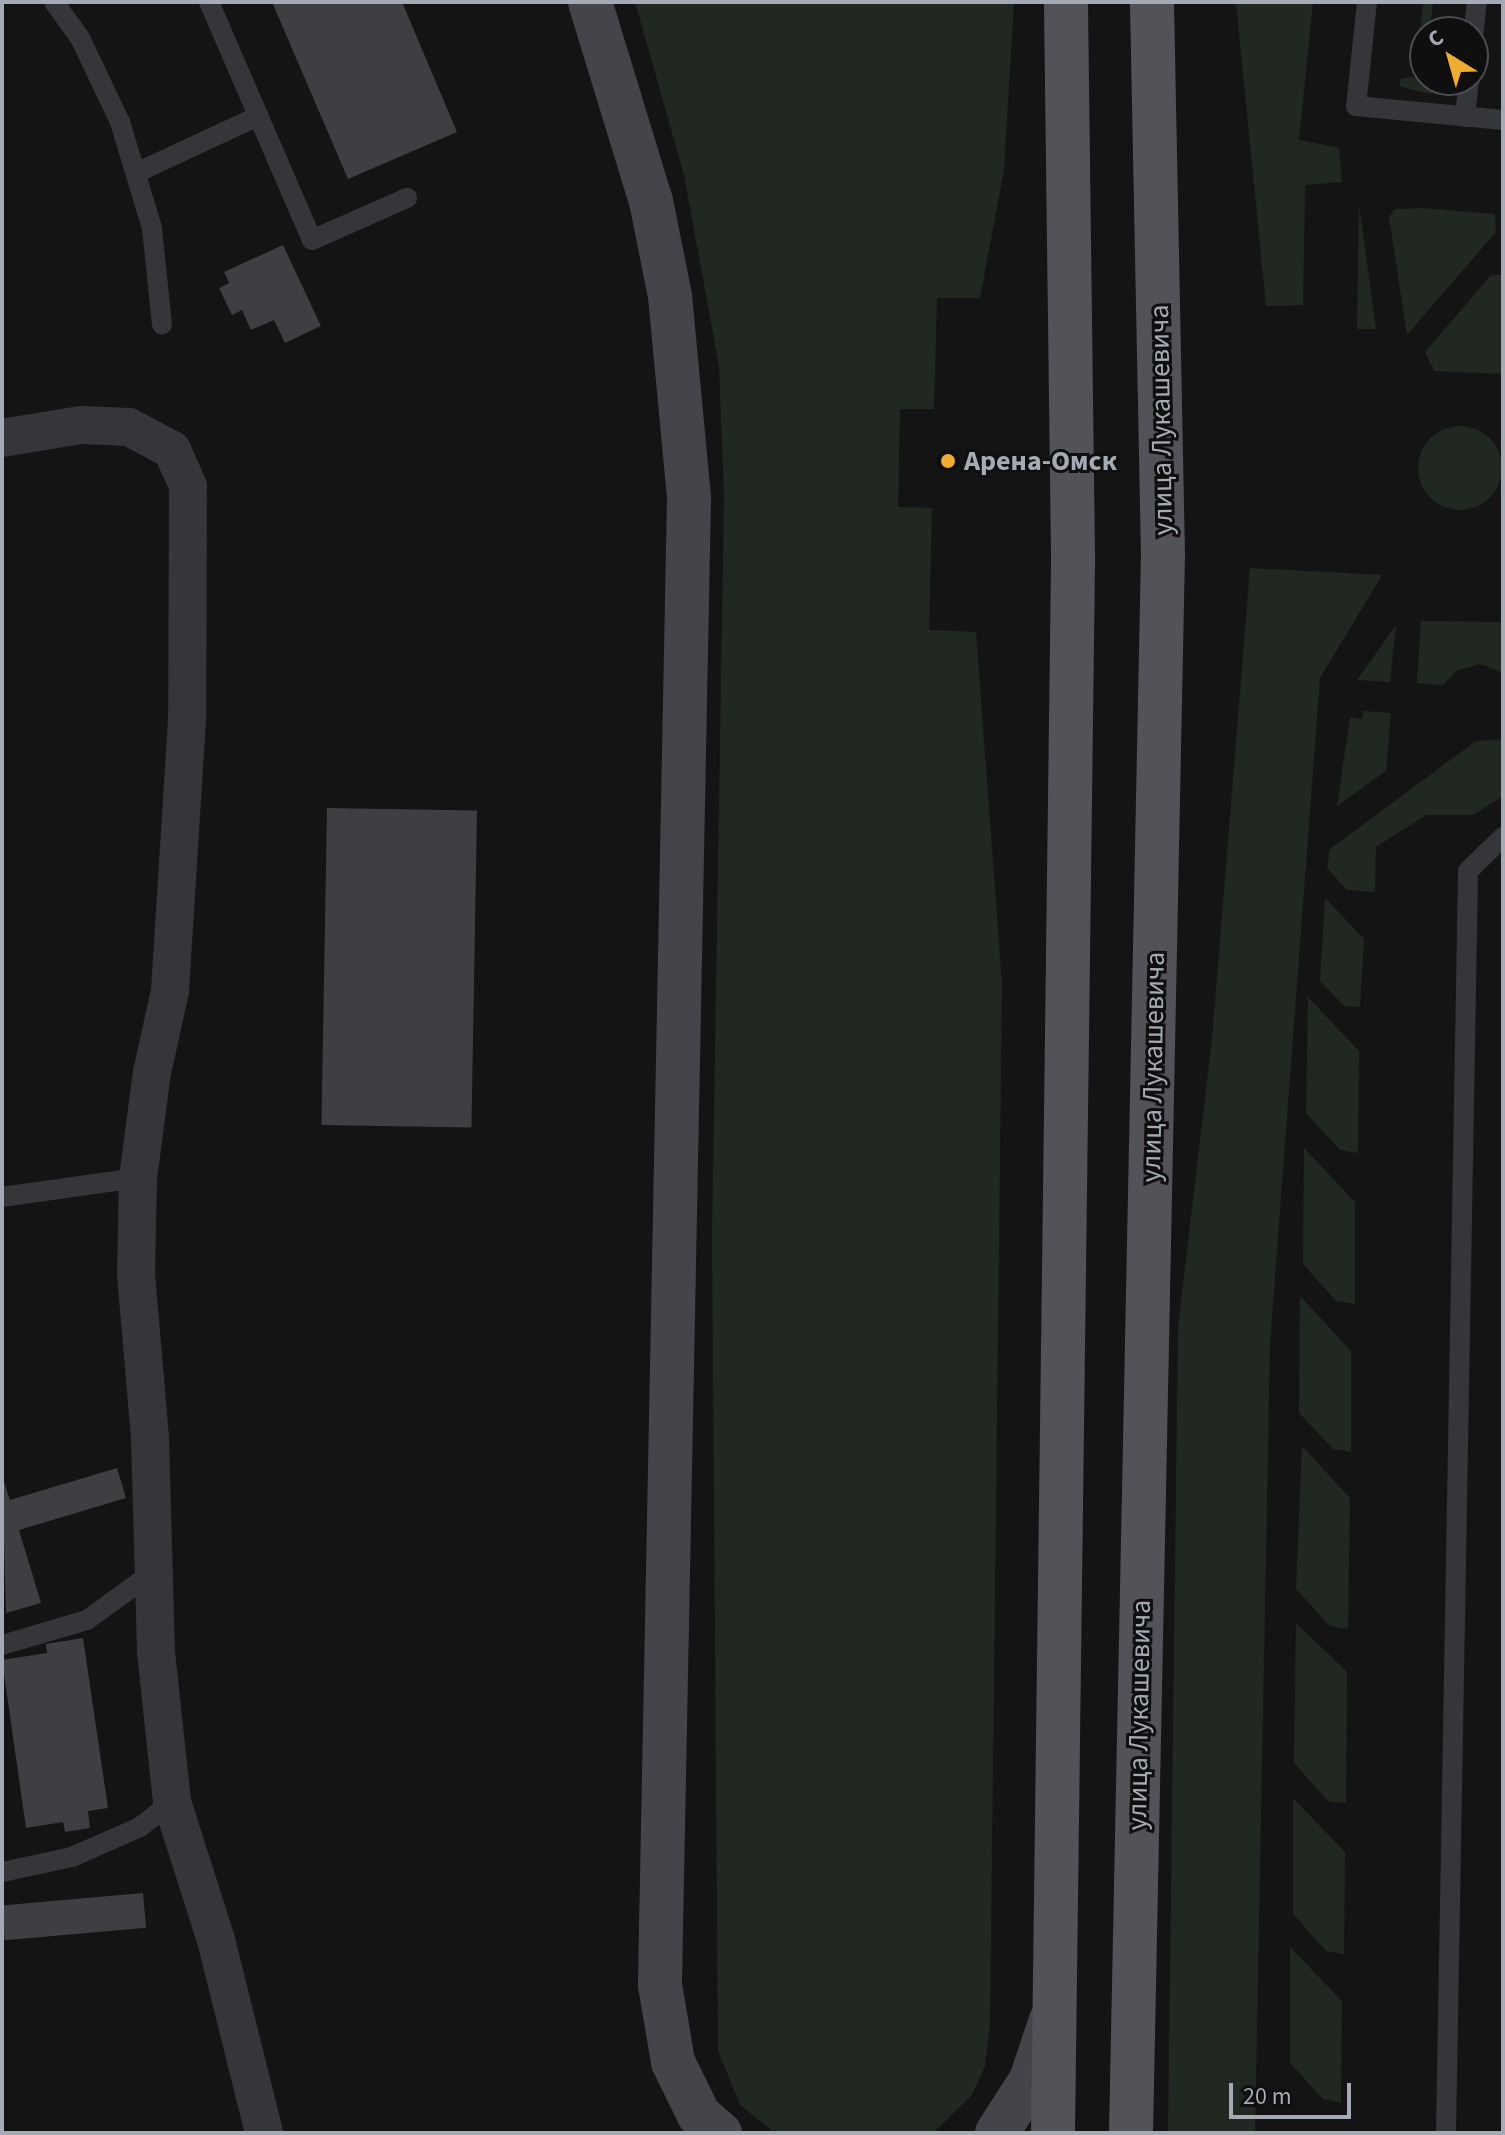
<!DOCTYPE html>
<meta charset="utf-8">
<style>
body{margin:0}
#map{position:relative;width:1505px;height:2135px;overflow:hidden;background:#141415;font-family:"Source Sans 3",sans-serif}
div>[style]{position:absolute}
.green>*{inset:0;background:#202821}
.round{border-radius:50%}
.building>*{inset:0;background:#3e3f42;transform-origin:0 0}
.service>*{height:20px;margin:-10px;padding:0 10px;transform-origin:10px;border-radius:10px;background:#35363a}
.minor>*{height:38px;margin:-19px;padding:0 19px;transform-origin:19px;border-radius:19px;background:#35363a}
.secondary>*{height:44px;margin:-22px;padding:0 22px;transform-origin:22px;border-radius:22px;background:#43454a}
.primary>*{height:44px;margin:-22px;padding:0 22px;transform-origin:22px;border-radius:22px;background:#515359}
.dots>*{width:22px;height:22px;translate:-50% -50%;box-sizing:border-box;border:4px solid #0f0f10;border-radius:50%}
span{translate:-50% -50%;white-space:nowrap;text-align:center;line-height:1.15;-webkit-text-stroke:6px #0f0f10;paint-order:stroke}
.street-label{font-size:28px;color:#a5abb5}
.poi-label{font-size:28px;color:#a5abb5;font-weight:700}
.left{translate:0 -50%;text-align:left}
.frame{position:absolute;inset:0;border:4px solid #a5abb5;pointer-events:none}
.north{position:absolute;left:1409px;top:16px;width:80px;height:80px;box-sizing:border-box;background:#0f0f10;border:2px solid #4b4d52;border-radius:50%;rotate:323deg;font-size:22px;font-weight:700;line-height:32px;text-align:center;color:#a5abb5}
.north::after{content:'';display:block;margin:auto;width:28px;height:36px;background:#eeac33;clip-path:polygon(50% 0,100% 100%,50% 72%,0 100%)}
.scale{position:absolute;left:1229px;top:2083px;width:122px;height:36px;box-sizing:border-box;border:4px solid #a5abb5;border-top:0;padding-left:10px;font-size:24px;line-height:28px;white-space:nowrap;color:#a5abb5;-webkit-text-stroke:6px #0f0f10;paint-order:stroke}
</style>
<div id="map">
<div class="green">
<i style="clip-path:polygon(635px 2px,1014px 2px,1004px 170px,980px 298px,937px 298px,934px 409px,900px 409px,898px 507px,932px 508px,929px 630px,976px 632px,1002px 983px,990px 2024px,985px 2066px,972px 2095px,933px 2133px,775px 2133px,740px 2105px,718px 2051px,712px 1236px,724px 496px,719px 366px,684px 175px)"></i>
<i style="clip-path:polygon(1236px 2px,1313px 2px,1299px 140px,1339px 148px,1342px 182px,1305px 185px,1303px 305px,1266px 306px)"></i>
<i style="clip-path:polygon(1423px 2px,1433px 2px,1430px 32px,1425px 32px,1425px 80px,1434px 81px,1438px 88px,1430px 94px,1399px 86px,1401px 78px,1415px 77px)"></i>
<i style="clip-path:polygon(1359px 203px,1376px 329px,1357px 329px)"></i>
<i style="clip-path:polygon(1423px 208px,1495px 214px,1496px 232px,1407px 335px,1389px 217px,1395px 209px)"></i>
<i style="clip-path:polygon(1491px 275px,1503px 275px,1503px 374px,1434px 371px,1425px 352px)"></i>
<i class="round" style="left:1418px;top:426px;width:84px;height:84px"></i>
<i style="clip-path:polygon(1250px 568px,1382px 575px,1320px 678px,1270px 1344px,1255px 2133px,1168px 2133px,1178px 1327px,1212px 1039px)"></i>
<i style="clip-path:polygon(1421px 621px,1503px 622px,1503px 673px,1480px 664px,1456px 671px,1443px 685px,1417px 683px)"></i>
<i style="clip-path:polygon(1396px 625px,1390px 682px,1357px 680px)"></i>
<i style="clip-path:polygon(1363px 711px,1391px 713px,1386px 771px,1337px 806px,1350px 718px,1362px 719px)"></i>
<i style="clip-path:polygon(1503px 739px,1503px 796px,1473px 815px,1426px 815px,1376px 847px,1375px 892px,1347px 890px,1327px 868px,1330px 849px,1476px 741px)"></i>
<i style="clip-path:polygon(1325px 898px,1364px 939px,1360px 1007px,1344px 1006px,1320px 981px)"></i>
<i style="clip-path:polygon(1308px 997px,1359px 1051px,1358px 1153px,1340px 1150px,1306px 1113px)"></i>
<i style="clip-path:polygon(1304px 1148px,1355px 1202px,1355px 1304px,1336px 1301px,1303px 1264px)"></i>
<i style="clip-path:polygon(1300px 1296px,1351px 1351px,1351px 1452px,1333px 1449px,1299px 1413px)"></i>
<i style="clip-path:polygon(1302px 1446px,1350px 1498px,1348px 1629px,1330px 1626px,1296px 1589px)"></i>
<i style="clip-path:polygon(1296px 1623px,1347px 1672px,1346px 1803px,1328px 1801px,1294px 1763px)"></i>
<i style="clip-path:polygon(1293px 1798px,1345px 1852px,1344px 1954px,1326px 1951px,1293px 1914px)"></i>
<i style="clip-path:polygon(1290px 1947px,1342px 2001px,1341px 2103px,1323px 2099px,1290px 2063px)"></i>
</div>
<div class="building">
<i style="clip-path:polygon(272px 2px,402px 2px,457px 132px,348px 179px)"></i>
<i style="clip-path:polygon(283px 245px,321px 326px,285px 343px,274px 320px,251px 330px,242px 310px,232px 315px,219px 288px,229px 283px,224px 272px)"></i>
<i style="left:327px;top:808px;width:150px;height:317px;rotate:1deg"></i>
<i style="clip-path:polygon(117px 1468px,126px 1498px,19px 1530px,41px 1603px,6px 1613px,2px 1476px,10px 1500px)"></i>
<i style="clip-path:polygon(83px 1638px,108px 1808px,88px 1811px,90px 1828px,65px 1832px,63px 1822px,26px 1828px,2px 1660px,47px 1653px,46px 1644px)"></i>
<i style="left:143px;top:1893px;width:35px;height:142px;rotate:85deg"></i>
</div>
<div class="service">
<i style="left:54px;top:2px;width:44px;rotate:54.2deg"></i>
<i style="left:80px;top:38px;width:93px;rotate:64.5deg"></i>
<i style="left:120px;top:122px;width:111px;rotate:73.2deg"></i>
<i style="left:152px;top:228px;width:97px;rotate:84.1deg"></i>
<i style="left:209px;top:2px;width:259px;rotate:66.6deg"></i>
<i style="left:312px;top:240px;width:104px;rotate:-23.9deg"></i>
<i style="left:1367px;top:2px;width:105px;rotate:96deg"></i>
<i style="left:1356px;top:106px;width:148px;rotate:5.4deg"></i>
<i style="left:1473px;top:38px;width:36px;rotate:-84deg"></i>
<i style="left:1465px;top:117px;width:37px;rotate:-84deg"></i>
<i style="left:136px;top:173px;width:135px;rotate:-25deg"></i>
<i style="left:2px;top:1197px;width:137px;rotate:-8deg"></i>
<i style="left:2px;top:1645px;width:89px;rotate:-16.4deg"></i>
<i style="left:87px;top:1620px;width:85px;rotate:-35.9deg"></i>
<i style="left:2px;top:1872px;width:72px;rotate:-12.1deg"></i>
<i style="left:72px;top:1857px;width:74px;rotate:-23.8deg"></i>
<i style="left:140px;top:1827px;width:41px;rotate:-38deg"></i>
<i style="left:1446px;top:2133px;width:1262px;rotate:-89deg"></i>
<i style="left:1468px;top:871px;width:49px;rotate:-44.2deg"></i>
</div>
<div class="minor">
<i style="left:2px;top:438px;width:80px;rotate:-9.3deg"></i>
<i style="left:81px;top:425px;width:48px;rotate:2.4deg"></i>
<i style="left:129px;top:427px;width:49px;rotate:28.1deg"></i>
<i style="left:172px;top:450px;width:39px;rotate:66deg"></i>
<i style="left:188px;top:486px;width:234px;rotate:90.2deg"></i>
<i style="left:187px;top:720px;width:272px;rotate:93.6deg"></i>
<i style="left:170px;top:991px;width:83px;rotate:102.5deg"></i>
<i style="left:152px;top:1072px;width:107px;rotate:97.5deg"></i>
<i style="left:138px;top:1178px;width:96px;rotate:91.2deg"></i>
<i style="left:136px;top:1274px;width:164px;rotate:85.1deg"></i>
<i style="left:150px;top:1437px;width:215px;rotate:88.4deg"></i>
<i style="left:156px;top:1652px;width:151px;rotate:83.9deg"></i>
<i style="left:172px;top:1802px;width:145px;rotate:72.3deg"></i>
<i style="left:216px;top:1940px;width:199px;rotate:76deg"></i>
</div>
<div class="secondary">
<i style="left:590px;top:2px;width:208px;rotate:73deg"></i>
<i style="left:651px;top:201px;width:97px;rotate:78.7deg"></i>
<i style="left:670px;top:296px;width:202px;rotate:84.6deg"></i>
<i style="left:689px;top:497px;width:1488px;rotate:91.12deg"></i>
<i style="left:660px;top:1985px;width:78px;rotate:80.4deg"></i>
<i style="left:673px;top:2062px;width:59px;rotate:63.9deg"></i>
<i style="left:699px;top:2115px;width:28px;rotate:41deg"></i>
<i style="left:997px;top:2133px;width:63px;rotate:-57.3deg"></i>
<i style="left:1031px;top:2080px;width:63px;rotate:-71.6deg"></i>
</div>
<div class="primary">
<i style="left:1053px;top:2133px;width:1578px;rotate:-89.27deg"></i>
<i style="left:1073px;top:555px;width:553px;rotate:-90.73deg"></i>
<i style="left:1131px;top:2133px;width:1577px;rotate:-88.84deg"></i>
<i style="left:1163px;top:556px;width:554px;rotate:-91.14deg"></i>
</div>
<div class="dots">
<i style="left:948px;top:461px;background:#eeac33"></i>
</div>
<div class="street-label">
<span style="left:1161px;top:420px;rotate:-91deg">улица Лукашевича</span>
<span style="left:1153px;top:1067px;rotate:-89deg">улица Лукашевича</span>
<span style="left:1139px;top:1715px;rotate:-89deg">улица Лукашевича</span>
</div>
<div class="poi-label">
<span class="left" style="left:964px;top:461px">Арена-Омск</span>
</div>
<div class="frame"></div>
<div class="north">С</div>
<div class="scale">20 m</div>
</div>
